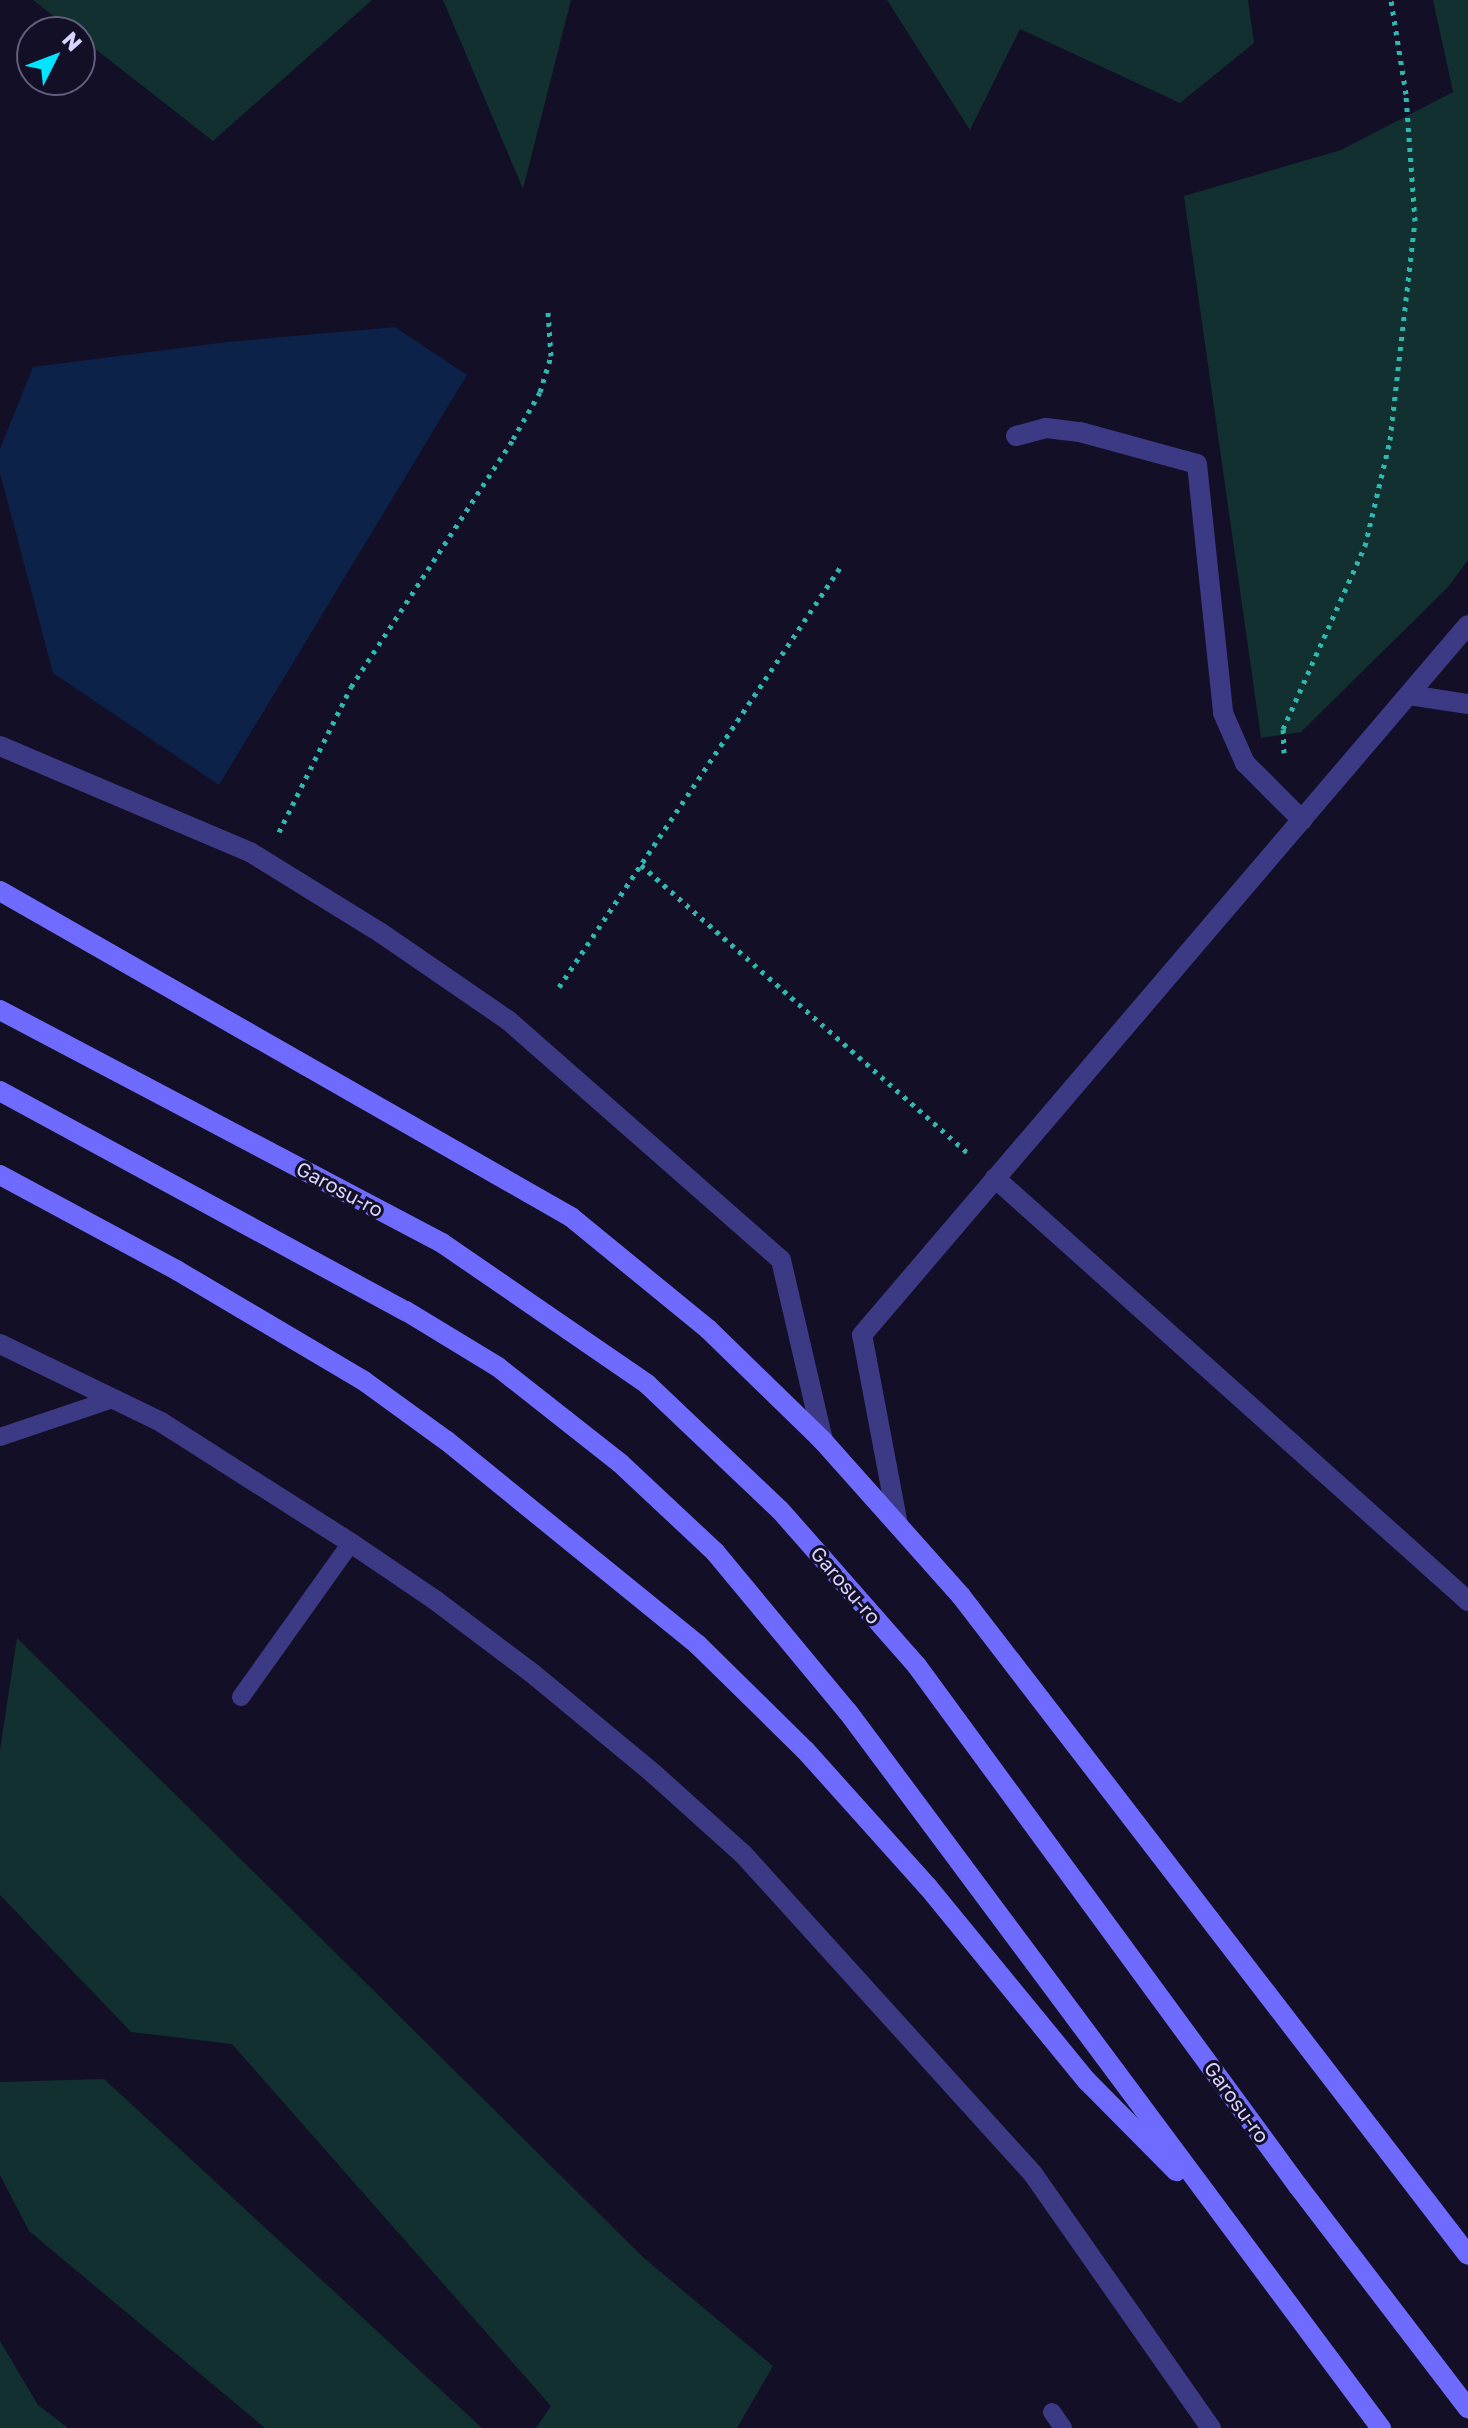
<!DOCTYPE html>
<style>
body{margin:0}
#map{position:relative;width:1468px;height:2428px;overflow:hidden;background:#130f26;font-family:"Golos Text",sans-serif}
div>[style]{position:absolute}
.green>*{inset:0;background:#12302f}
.water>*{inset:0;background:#0c2248}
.path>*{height:5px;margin-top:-2.5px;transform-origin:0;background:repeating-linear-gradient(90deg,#2fb8b0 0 4px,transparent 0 10px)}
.lane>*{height:18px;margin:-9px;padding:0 9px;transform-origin:9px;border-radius:9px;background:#3d3a85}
.street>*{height:20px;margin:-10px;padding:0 10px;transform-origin:10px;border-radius:10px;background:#3d3a85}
.secondary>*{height:20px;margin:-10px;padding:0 10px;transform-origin:10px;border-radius:10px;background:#6f6bff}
span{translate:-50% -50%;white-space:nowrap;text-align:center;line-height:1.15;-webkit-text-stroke:6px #130f26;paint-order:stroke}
.street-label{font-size:20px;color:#d9d4ff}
.north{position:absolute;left:16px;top:16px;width:80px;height:80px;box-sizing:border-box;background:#130f26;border:2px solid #625e7d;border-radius:50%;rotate:48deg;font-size:22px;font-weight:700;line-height:32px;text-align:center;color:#d9d4ff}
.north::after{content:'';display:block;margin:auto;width:28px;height:36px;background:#00e5ff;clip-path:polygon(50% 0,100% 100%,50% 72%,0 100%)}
</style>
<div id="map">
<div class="green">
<i style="clip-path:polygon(33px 0,372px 0,213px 141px,80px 37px,80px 32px,74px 32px)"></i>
<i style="clip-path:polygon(443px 0,571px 0,523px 189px)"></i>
<i style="clip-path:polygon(887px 0,1248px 0,1254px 43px,1180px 103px,1020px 29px,970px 130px)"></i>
<i style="clip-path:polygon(1433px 0,1468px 0,1468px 560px,1448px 587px,1301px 732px,1261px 738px,1184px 196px,1341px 150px,1453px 92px)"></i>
<i style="clip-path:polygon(17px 1638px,644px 2258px,773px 2366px,737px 2428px,536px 2428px,551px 2406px,232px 2044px,131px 2032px,0 1895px,0 1750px)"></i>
<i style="clip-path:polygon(104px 2079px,482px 2428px,265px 2428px,29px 2231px,0 2175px,0 2082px)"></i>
<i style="clip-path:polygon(0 2341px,38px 2405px,68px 2428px,0 2428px)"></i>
</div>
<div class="water">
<i style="clip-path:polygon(395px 327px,467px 375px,219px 785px,53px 673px,0 473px,0 449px,33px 367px,227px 342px)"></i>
</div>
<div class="path">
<i style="left:1284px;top:753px;width:24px;rotate:-92deg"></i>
<i style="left:1283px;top:729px;width:201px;rotate:-65.9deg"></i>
<i style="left:1365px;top:546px;width:109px;rotate:-76.7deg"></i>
<i style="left:1390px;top:440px;width:220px;rotate:-83.5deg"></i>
<i style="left:1415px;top:221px;width:127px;rotate:-94.1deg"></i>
<i style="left:1406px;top:94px;width:95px;rotate:-99.1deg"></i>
<i style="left:279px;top:832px;width:162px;rotate:-63.6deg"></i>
<i style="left:351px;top:687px;width:296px;rotate:-56.8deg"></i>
<i style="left:513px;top:439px;width:54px;rotate:-60.1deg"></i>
<i style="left:540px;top:392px;width:38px;rotate:-73deg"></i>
<i style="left:551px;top:356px;width:44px;rotate:-93.9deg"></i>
<i style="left:641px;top:865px;width:440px;rotate:41.4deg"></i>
<i style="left:559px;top:987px;width:507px;rotate:-56.18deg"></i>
</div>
<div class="lane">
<i style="left:0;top:1437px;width:119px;rotate:-18.6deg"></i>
<i style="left:241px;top:1697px;width:189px;rotate:-54.5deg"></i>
<i style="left:1052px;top:2412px;width:19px;rotate:55deg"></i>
</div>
<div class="street">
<i style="left:1016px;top:436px;width:31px;rotate:-15deg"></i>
<i style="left:1046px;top:428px;width:34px;rotate:7deg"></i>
<i style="left:1080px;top:432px;width:121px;rotate:15.3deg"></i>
<i style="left:1197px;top:464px;width:250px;rotate:84deg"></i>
<i style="left:1223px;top:713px;width:55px;rotate:66.3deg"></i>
<i style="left:1245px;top:763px;width:81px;rotate:45deg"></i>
<i style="left:1409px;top:695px;width:60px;rotate:8.7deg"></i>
<i style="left:0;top:746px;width:272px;rotate:23deg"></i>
<i style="left:250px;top:852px;width:154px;rotate:31.7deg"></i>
<i style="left:381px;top:933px;width:155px;rotate:34.5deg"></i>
<i style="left:509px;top:1021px;width:362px;rotate:41.3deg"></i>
<i style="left:781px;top:1260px;width:186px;rotate:76.9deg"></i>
<i style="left:995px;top:1178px;width:635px;rotate:41.81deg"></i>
<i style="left:0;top:1344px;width:179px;rotate:25.8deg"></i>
<i style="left:161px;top:1422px;width:225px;rotate:32.5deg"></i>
<i style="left:351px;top:1543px;width:102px;rotate:34.2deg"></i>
<i style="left:435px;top:1600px;width:121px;rotate:37deg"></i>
<i style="left:532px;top:1673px;width:158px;rotate:39.6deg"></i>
<i style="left:654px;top:1774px;width:120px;rotate:42deg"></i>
<i style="left:743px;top:1854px;width:432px;rotate:47.8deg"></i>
<i style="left:1033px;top:2174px;width:310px;rotate:55deg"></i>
<i style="left:898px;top:1525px;width:193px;rotate:-100.7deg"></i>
<i style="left:862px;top:1335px;width:933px;rotate:-49.52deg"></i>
</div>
<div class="secondary">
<i style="left:0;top:891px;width:658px;rotate:29.72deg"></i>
<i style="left:571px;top:1217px;width:177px;rotate:39.3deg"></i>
<i style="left:708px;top:1329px;width:161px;rotate:44.2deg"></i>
<i style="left:823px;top:1441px;width:208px;rotate:48.3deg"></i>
<i style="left:961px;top:1596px;width:831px;rotate:52.43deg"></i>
<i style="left:0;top:1010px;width:500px;rotate:27.8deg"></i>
<i style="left:442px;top:1243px;width:249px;rotate:34.5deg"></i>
<i style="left:647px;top:1384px;width:183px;rotate:43.5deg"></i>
<i style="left:780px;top:1510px;width:208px;rotate:48.7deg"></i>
<i style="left:917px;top:1666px;width:645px;rotate:53.77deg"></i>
<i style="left:1298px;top:2186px;width:280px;rotate:52.6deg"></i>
<i style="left:0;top:1091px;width:462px;rotate:28.5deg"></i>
<i style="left:406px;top:1311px;width:108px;rotate:31.3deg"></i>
<i style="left:498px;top:1367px;width:155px;rotate:38.2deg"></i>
<i style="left:620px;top:1463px;width:130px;rotate:43.1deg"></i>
<i style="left:715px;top:1552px;width:208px;rotate:50.3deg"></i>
<i style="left:848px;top:1712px;width:893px;rotate:53.34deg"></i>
<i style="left:0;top:1175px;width:202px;rotate:28.3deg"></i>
<i style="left:178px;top:1271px;width:216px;rotate:30.6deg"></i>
<i style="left:364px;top:1381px;width:102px;rotate:35.9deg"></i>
<i style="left:447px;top:1441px;width:322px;rotate:39.1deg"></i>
<i style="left:697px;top:1644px;width:151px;rotate:44.5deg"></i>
<i style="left:805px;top:1750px;width:184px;rotate:48.1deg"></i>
<i style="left:928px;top:1887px;width:251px;rotate:50.7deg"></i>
<i style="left:1087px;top:2081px;width:127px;rotate:45.3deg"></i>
</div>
<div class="street-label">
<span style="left:340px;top:1189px;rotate:28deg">Garosu-ro</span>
<span style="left:846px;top:1585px;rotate:49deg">Garosu-ro</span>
<span style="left:1237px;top:2102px;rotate:54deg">Garosu-ro</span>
</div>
<div class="north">N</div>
</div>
